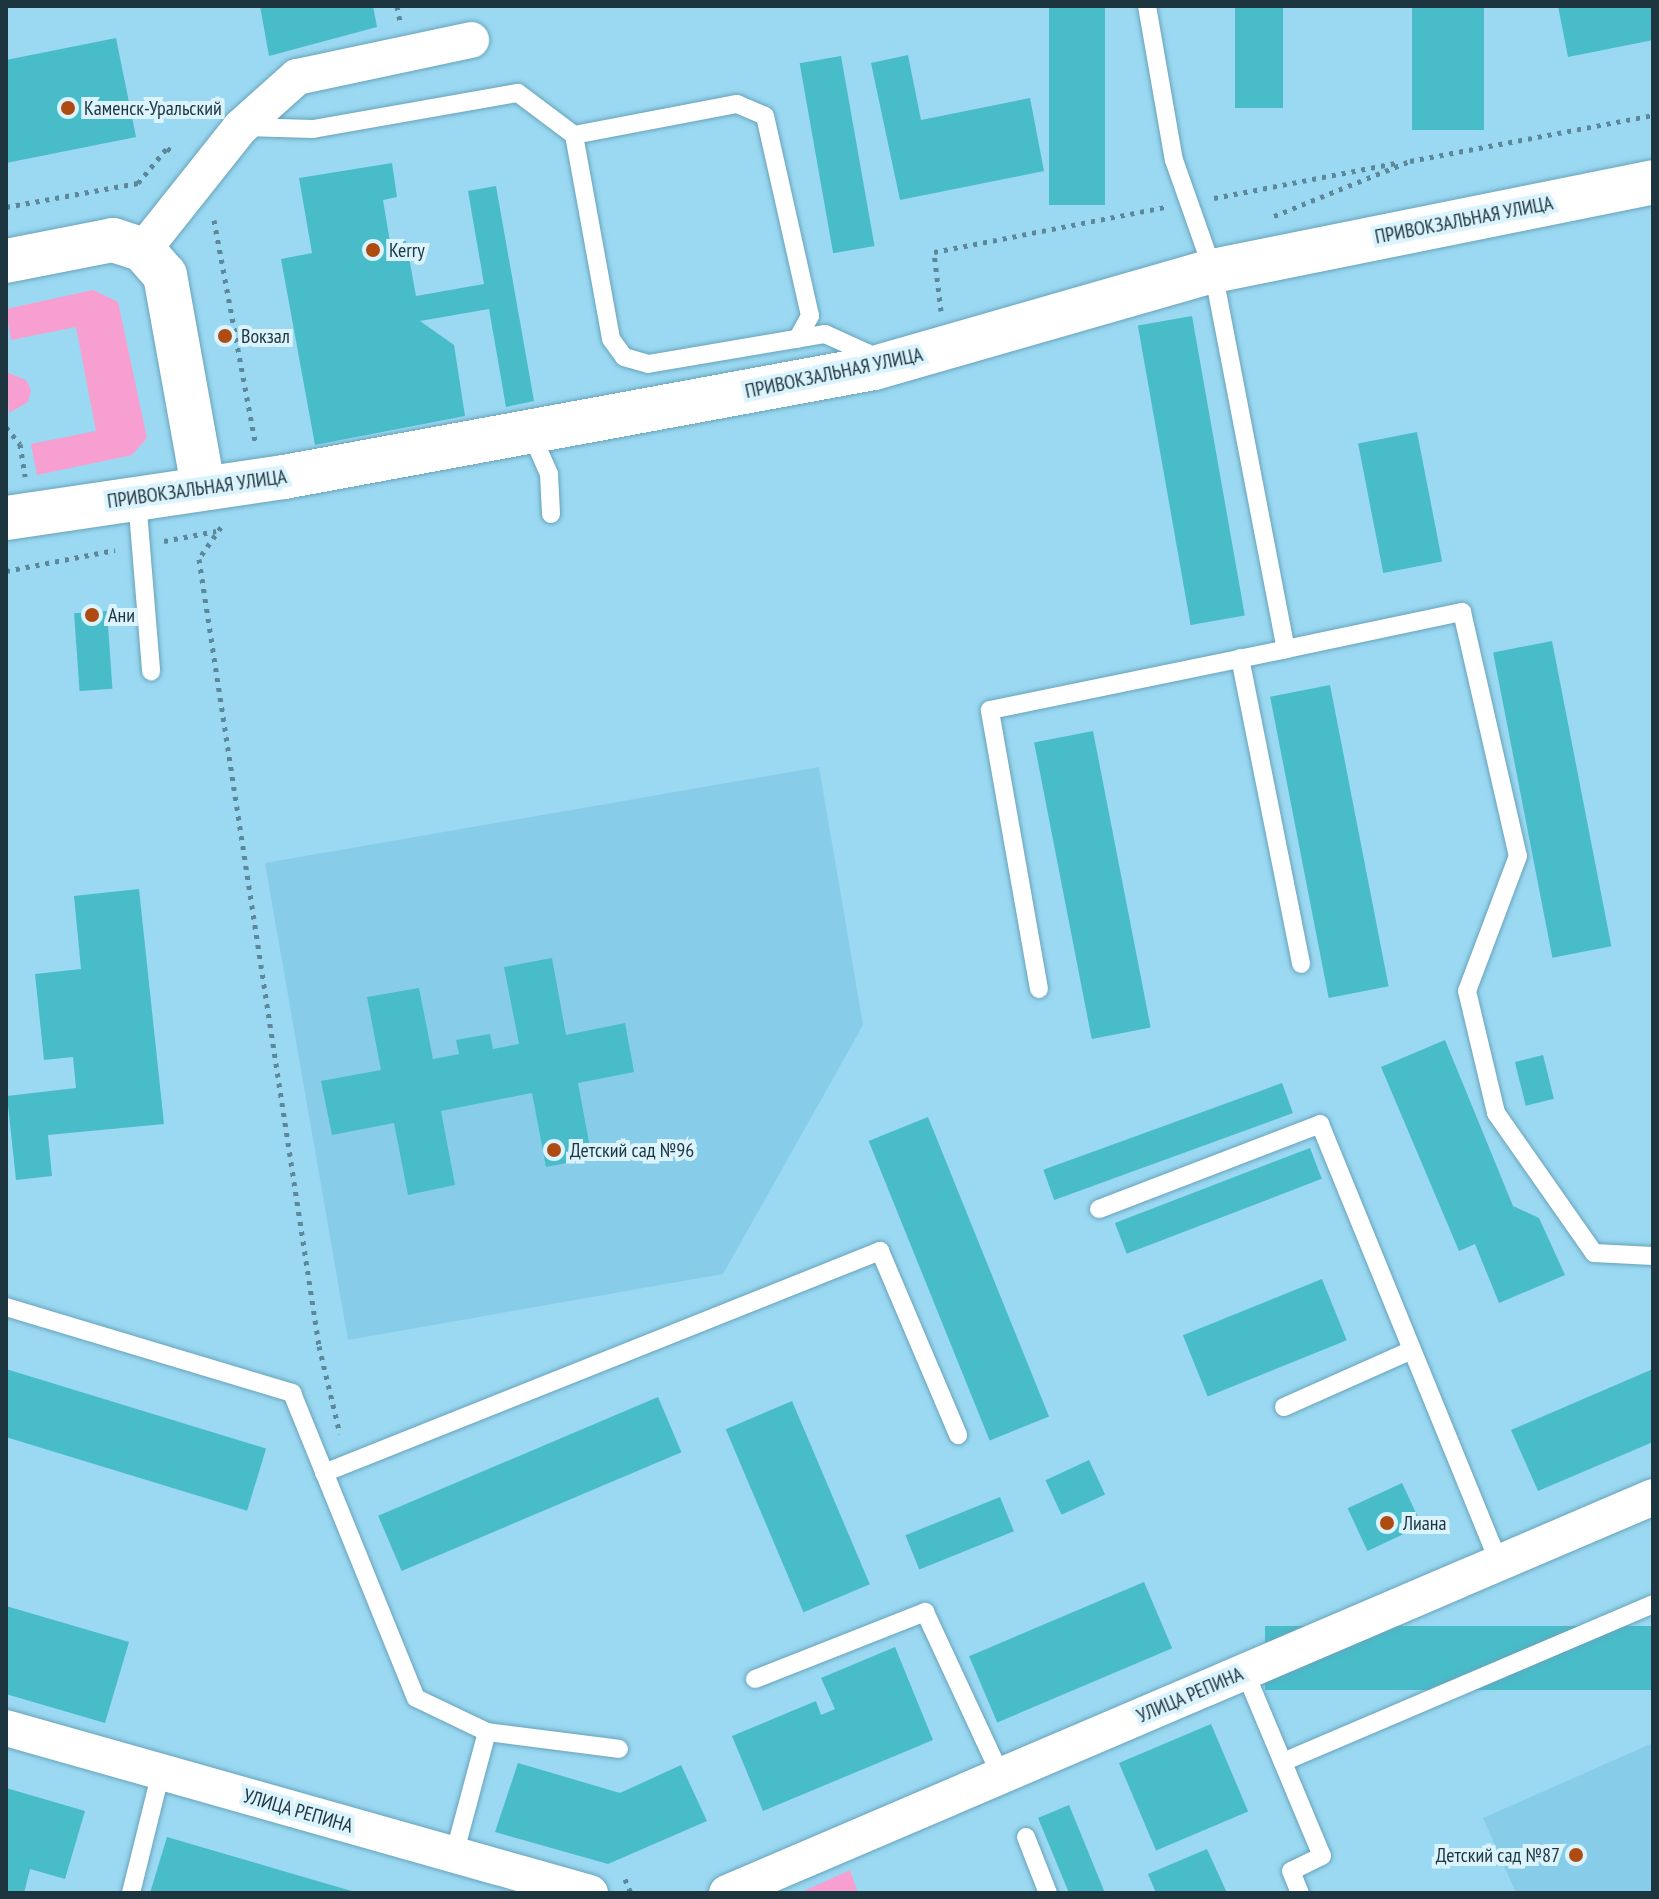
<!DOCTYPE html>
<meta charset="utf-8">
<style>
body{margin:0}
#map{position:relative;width:1659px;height:1899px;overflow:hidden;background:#9bd8f1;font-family:"PT Sans Narrow",sans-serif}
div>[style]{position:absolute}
.built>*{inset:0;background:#87cde9}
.green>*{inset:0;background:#f89fd1}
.building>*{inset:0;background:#49bcc9;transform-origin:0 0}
.path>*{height:5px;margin-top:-2.5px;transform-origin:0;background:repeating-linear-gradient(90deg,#5c8899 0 4px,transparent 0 10px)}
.roads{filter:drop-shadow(0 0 2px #67a3bb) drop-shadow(0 0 2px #67a3bb)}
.lane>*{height:18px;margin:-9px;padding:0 9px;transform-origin:9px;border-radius:9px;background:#fff}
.street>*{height:36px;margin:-18px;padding:0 18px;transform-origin:18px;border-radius:18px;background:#fff}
.secondary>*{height:44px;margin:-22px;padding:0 22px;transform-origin:22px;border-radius:22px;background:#fff}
.dots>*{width:22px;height:22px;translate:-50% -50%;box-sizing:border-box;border:4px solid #dbf3fd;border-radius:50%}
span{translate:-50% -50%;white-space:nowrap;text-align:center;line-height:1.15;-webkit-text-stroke:8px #dbf3fd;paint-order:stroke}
.poi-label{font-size:20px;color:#1c353e}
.left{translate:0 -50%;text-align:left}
.right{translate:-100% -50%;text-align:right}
.street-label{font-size:20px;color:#1c353e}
.frame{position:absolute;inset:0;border:8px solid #1c353e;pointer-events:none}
</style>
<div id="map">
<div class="built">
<i style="clip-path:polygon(819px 767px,863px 1025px,723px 1274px,348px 1340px,265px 863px)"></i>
<i style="clip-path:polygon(1653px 1743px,1653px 1893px,1516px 1893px,1483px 1818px)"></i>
</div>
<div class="green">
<i style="clip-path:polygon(93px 290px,118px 302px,147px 438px,132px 455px,37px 475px,31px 444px,96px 431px,76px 327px,11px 340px,6px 309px)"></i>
<i style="clip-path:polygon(6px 372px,26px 380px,31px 390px,28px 402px,9px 413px)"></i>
<i style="clip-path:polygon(850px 1870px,858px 1893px,799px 1893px)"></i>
</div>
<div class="building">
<i style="clip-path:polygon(260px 6px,373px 6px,377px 27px,269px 56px)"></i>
<i style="left:1049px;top:6px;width:56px;height:199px"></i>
<i style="left:1235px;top:6px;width:48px;height:102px"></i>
<i style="left:1412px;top:6px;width:72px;height:124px"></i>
<i style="clip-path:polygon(1558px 6px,1653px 6px,1653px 40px,1568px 57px)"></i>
<i style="clip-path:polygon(116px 38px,136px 137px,6px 163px,6px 60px)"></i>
<i style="clip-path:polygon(908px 55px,921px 120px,1030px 98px,1044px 171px,900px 200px,871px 63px)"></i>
<i style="left:841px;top:56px;width:193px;height:42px;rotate:80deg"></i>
<i style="clip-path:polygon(392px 163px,397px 197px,383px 200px,390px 242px,406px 241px,416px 296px,484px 284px,468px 191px,496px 186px,534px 401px,506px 407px,489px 309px,420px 321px,454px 345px,465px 416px,315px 445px,281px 259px,312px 253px,299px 178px)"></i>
<i style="left:1192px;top:316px;width:304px;height:55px;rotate:80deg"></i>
<i style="left:1417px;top:432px;width:132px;height:60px;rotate:79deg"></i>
<i style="left:107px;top:611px;width:78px;height:33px;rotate:86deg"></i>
<i style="left:1552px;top:641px;width:311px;height:60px;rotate:79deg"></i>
<i style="left:1330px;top:685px;width:307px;height:61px;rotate:79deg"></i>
<i style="left:1093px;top:731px;width:302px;height:60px;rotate:79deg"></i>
<i style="clip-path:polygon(139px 889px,164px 1124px,48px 1135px,52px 1176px,16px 1180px,7px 1096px,76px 1088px,73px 1057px,44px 1060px,35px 974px,81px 969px,74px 896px)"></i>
<i style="clip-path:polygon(552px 958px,566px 1035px,625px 1023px,634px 1072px,578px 1083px,592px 1158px,546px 1167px,532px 1093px,441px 1111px,455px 1185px,408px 1195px,394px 1123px,332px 1135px,321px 1081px,381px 1070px,367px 997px,419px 988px,433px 1059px,459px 1054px,456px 1040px,490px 1034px,493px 1049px,519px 1044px,504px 967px)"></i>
<i style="clip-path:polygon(1445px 1040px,1513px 1206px,1539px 1218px,1565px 1275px,1499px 1303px,1475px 1244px,1459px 1251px,1381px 1067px)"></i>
<i style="left:1543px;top:1055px;width:45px;height:29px;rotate:76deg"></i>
<i style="left:1282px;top:1083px;width:32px;height:254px;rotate:70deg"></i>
<i style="left:928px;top:1117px;width:323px;height:64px;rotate:68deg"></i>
<i style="left:1310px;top:1148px;width:33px;height:209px;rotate:69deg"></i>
<i style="left:1322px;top:1279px;width:66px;height:150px;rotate:68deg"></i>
<i style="left:6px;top:1369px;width:272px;height:65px;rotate:17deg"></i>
<i style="clip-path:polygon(1653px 1369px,1653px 1442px,1538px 1491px,1511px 1430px)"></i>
<i style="left:658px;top:1397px;width:60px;height:304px;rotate:67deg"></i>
<i style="left:792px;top:1401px;width:199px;height:72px;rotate:67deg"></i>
<i style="left:1089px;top:1460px;width:38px;height:48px;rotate:65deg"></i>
<i style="left:1402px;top:1483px;width:47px;height:60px;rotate:65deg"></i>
<i style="left:1000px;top:1497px;width:37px;height:102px;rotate:68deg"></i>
<i style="left:1144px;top:1582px;width:72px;height:190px;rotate:67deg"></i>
<i style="clip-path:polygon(6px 1606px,129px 1642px,105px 1723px,6px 1694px)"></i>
<i style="left:1653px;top:1626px;width:64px;height:388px;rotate:90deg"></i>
<i style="clip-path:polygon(895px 1647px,933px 1740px,763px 1811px,732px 1736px,816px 1701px,821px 1715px,835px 1709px,821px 1678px)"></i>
<i style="left:1211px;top:1724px;width:95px;height:100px;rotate:67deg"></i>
<i style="clip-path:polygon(518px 1763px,620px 1793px,681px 1765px,707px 1821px,608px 1864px,495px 1832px)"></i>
<i style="clip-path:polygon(6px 1788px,85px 1811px,65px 1879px,30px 1869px,24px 1893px,6px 1893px)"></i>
<i style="clip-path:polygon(1069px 1805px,1105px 1893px,1069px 1893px,1038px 1818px)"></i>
<i style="clip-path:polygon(167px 1837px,355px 1892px,355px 1893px,150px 1893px)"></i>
<i style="clip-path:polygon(1207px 1849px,1227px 1893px,1156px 1893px,1148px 1874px)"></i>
</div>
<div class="path">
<i style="left:397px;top:6px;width:16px;rotate:79deg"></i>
<i style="left:1410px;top:161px;width:247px;rotate:-10.7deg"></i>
<i style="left:1214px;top:198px;width:185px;rotate:-10.9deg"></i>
<i style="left:6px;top:207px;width:134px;rotate:-10.3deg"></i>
<i style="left:138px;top:183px;width:45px;rotate:-50.4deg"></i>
<i style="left:167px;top:148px;width:10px;rotate:37deg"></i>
<i style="left:1274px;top:216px;width:147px;rotate:-22deg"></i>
<i style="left:214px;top:220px;width:225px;rotate:79.5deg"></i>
<i style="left:941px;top:311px;width:59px;rotate:-96.8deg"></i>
<i style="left:934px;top:252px;width:235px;rotate:-11deg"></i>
<i style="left:6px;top:427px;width:22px;rotate:51deg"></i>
<i style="left:20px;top:444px;width:33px;rotate:81deg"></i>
<i style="left:221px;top:527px;width:39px;rotate:125deg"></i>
<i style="left:199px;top:559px;width:796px;rotate:81.33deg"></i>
<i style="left:319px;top:1346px;width:90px;rotate:76.6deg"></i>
<i style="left:164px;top:541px;width:53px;rotate:-10.9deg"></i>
<i style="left:6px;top:571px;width:111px;rotate:-10.9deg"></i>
<i style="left:625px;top:1879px;width:15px;rotate:67deg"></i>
</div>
<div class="roads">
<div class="lane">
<i style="left:1147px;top:6px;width:156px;rotate:80.1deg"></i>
<i style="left:1174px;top:160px;width:118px;rotate:70.6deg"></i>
<i style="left:1213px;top:271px;width:385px;rotate:79.1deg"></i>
<i style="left:1286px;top:649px;width:180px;rotate:-11.9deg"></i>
<i style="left:1462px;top:612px;width:250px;rotate:77.1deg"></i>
<i style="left:1518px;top:856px;width:144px;rotate:110.7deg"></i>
<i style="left:1467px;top:991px;width:125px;rotate:76.6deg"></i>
<i style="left:1496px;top:1113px;width:171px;rotate:55deg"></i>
<i style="left:1594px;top:1253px;width:59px;rotate:2.9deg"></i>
<i style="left:244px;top:127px;width:69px;rotate:1.7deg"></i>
<i style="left:313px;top:129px;width:208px;rotate:-10deg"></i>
<i style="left:518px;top:93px;width:70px;rotate:36.9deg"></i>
<i style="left:574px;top:135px;width:207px;rotate:79.7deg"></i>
<i style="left:611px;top:339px;width:22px;rotate:54deg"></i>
<i style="left:624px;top:357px;width:25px;rotate:16deg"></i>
<i style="left:648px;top:364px;width:180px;rotate:-9.6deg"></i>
<i style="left:825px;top:334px;width:46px;rotate:24.3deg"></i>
<i style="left:867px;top:353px;width:14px;rotate:65deg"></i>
<i style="left:574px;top:135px;width:166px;rotate:-10.8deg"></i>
<i style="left:737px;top:104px;width:30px;rotate:23deg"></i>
<i style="left:765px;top:116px;width:205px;rotate:77.3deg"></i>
<i style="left:810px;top:316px;width:26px;rotate:119deg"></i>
<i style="left:531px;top:433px;width:45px;rotate:66.3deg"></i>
<i style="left:549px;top:474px;width:40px;rotate:87.1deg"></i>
<i style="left:137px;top:499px;width:173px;rotate:85.3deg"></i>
<i style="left:1240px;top:658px;width:312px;rotate:78.7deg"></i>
<i style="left:1039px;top:989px;width:283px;rotate:-100deg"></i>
<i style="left:990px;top:710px;width:302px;rotate:-11.6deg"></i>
<i style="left:1099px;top:1209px;width:237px;rotate:-21deg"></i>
<i style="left:1320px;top:1124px;width:474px;rotate:67.8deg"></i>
<i style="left:6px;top:1307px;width:299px;rotate:16.7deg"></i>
<i style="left:292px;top:1393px;width:329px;rotate:67.9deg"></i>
<i style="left:416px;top:1698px;width:79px;rotate:25.6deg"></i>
<i style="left:487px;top:1732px;width:127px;rotate:105deg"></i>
<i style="left:1284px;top:1407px;width:140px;rotate:-24deg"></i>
<i style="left:324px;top:1473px;width:599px;rotate:-21.77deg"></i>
<i style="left:880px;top:1251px;width:200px;rotate:67deg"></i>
<i style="left:1245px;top:1672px;width:199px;rotate:67.3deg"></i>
<i style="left:1322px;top:1856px;width:34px;rotate:154deg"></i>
<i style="left:1291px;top:1871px;width:24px;rotate:68deg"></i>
<i style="left:755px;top:1679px;width:183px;rotate:-21.5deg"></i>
<i style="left:925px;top:1612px;width:181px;rotate:65.1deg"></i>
<i style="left:487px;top:1732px;width:133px;rotate:7.3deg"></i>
<i style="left:1283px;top:1762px;width:402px;rotate:-23.1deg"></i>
<i style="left:1026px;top:1837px;width:60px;rotate:68.6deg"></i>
<i style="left:131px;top:1893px;width:125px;rotate:-76.1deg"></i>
</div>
<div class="street">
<i style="left:143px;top:250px;width:157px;rotate:-51.5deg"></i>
<i style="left:241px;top:127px;width:75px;rotate:-41.8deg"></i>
<i style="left:297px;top:77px;width:178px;rotate:-12deg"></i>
<i style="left:6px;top:1728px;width:607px;rotate:15.78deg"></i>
<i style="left:727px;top:1893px;width:1007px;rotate:-23.15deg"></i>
</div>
<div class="secondary">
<i style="left:6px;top:261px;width:109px;rotate:-11.1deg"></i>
<i style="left:113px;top:240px;width:32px;rotate:18deg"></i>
<i style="left:143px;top:250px;width:33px;rotate:49deg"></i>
<i style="left:165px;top:275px;width:214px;rotate:79.8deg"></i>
<i style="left:6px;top:518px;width:281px;rotate:-8.4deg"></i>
<i style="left:284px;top:477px;width:600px;rotate:-10.47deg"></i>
<i style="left:874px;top:368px;width:353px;rotate:-16deg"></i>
<i style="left:1213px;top:271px;width:449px;rotate:-11.4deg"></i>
</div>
</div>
<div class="dots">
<i style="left:68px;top:108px;background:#ae4b11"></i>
<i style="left:373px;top:250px;background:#ae4b11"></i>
<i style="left:225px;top:336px;background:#ae4b11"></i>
<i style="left:92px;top:615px;background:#ae4b11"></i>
<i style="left:554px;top:1150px;background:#ae4b11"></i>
<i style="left:1387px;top:1523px;background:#ae4b11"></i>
<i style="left:1576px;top:1855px;background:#ae4b11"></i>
</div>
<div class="poi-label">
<span class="left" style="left:84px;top:108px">Каменск-Уральский</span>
<span class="left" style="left:389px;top:250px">Kerry</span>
<span class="left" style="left:241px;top:336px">Вокзал</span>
<span class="left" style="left:108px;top:615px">Ани</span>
<span class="left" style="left:570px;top:1150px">Детский сад №96</span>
<span class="left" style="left:1403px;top:1523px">Лиана</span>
<span class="right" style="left:1560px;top:1855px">Детский сад №87</span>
</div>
<div class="street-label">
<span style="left:1464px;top:220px;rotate:-11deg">ПРИВОКЗАЛЬНАЯ УЛИЦА</span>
<span style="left:834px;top:373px;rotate:-12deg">ПРИВОКЗАЛЬНАЯ УЛИЦА</span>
<span style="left:197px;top:489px;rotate:-8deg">ПРИВОКЗАЛЬНАЯ УЛИЦА</span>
<span style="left:1190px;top:1695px;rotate:-23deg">УЛИЦА РЕПИНА</span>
<span style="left:298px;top:1811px;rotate:16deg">УЛИЦА РЕПИНА</span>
</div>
<div class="frame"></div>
</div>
